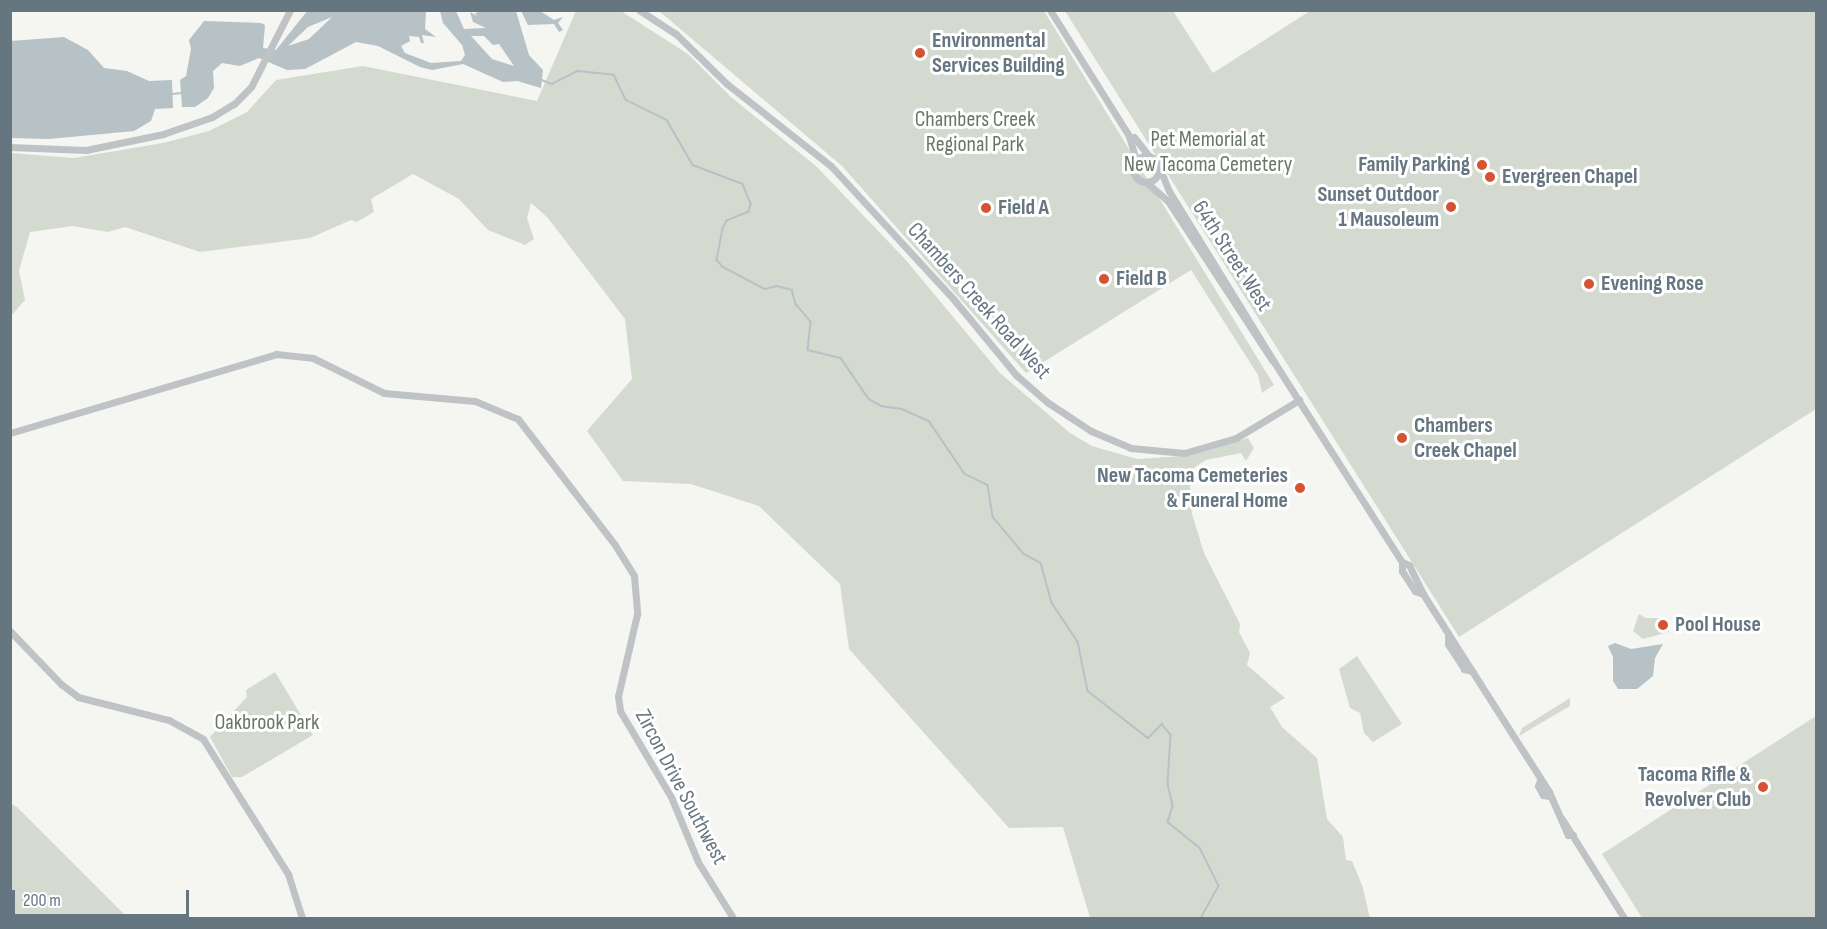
<!DOCTYPE html>
<style>
body{margin:0}
#map{position:relative;width:1827px;height:929px;overflow:hidden;background:#f5f5f2;font-family:"Sofia Sans Condensed",sans-serif}
div>[style]{position:absolute}
.green>*{inset:0;background:#d5dad1}
.water>*{inset:0;background:#b6c2c5}
.stream>*{height:1.5px;margin:-0.75px;padding:0 0.75px;transform-origin:0.75px;border-radius:0.75px;background:#b6c2c5}
.tertiary>*{height:7px;margin:-3.5px;padding:0 3.5px;transform-origin:3.5px;border-radius:3.5px;background:#bfc3c6}
.tertiary>.ring{margin:-3.5px;padding:0;box-sizing:content-box;background:none;border:7px solid #bfc3c6;border-radius:50%}
.dots>*{width:16px;height:16px;translate:-50% -50%;box-sizing:border-box;border:3px solid #fff;border-radius:50%}
span{translate:-50% -50%;white-space:nowrap;text-align:center;line-height:1.15;-webkit-text-stroke:6px #fff;paint-order:stroke}
.poi-label{font-size:22px;color:#667681;font-weight:700}
.left{translate:0 -50%;text-align:left}
.right{translate:-100% -50%;text-align:right}
.park-label{font-size:22px;color:#697865}
.street-label{font-size:22px;color:#667681}
.frame{position:absolute;inset:0;border:12px solid #667681;pointer-events:none}
.scale{position:absolute;left:12px;top:890px;width:177px;height:27px;box-sizing:border-box;border:3px solid #667681;border-top:0;padding-left:8px;font-size:18px;line-height:21px;white-space:nowrap;color:#667681;-webkit-text-stroke:4px #fff;paint-order:stroke}
</style>
<div id="map">
<div class="green">
<i style="clip-path:polygon(576px 11px,621px 11px,688px 54px,731px 97px,817px 167px,904px 258px,1000px 373px,1070px 433px,1092px 446px,1137px 459px,1184px 456px,1248px 438px,1254px 448px,1246px 461px,1241px 453px,1206px 460px,1189px 471px,1192px 514px,1204px 553px,1240px 624px,1239px 632px,1250px 653px,1247px 665px,1285px 698px,1270px 707px,1282px 727px,1317px 758px,1327px 819px,1343px 837px,1346px 860px,1352px 861px,1362px 885px,1370px 918px,1090px 918px,1063px 827px,1009px 828px,849px 649px,840px 584px,759px 506px,691px 484px,623px 481px,587px 431px,632px 379px,625px 319px,548px 218px,531px 203px,527px 218px,534px 239px,525px 245px,488px 230px,459px 199px,413px 174px,371px 199px,374px 212px,357px 222px,351px 220px,310px 238px,200px 252px,125px 227px,108px 232px,73px 226px,30px 232px,19px 271px,25px 300px,11px 316px,11px 153px,74px 158px,163px 143px,209px 131px,247px 112px,276px 80px,363px 66px,537px 101px)"></i>
<i style="clip-path:polygon(659px 11px,1044px 11px,1274px 385px,1262px 393px,1258px 375px,1191px 270px,1026px 373px,842px 166px)"></i>
<i style="clip-path:polygon(1065px 11px,1173px 11px,1213px 73px,1310px 11px,1816px 11px,1816px 409px,1459px 637px)"></i>
<i style="clip-path:polygon(1639px 614px,1646px 618px,1667px 618px,1669px 632px,1643px 639px,1633px 631px)"></i>
<i style="clip-path:polygon(1357px 656px,1402px 724px,1373px 742px,1364px 733px,1360px 713px,1350px 708px,1339px 669px)"></i>
<i style="clip-path:polygon(275px 672px,313px 735px,242px 777px,232px 777px,210px 737px,247px 697px,246px 690px)"></i>
<i style="clip-path:polygon(1570px 698px,1570px 706px,1519px 736px,1522px 728px)"></i>
<i style="clip-path:polygon(1816px 716px,1816px 918px,1642px 918px,1602px 854px)"></i>
<i style="clip-path:polygon(11px 804px,17px 807px,128px 918px,11px 918px)"></i>
</div>
<div class="water">
<i style="clip-path:polygon(evenodd,308px 10px,426px 11px,425px 29px,436px 37px,422px 35px,424px 43px,421px 43px,419px 37px,409px 36px,410px 41px,401px 46px,405px 53px,431px 63px,461px 61px,465px 55px,462px 45px,443px 23px,440px 11px,456px 11px,464px 29px,486px 28px,473px 22px,470px 12px,477px 16px,475px 13px,483px 11px,516px 11px,529px 55px,543px 70px,541px 88px,517px 81px,503px 82px,463px 64px,432px 70px,420px 67px,378px 46px,356px 42px,305px 69px,287px 70px,259px 58px,240px 66px,222px 63px,213px 71px,214px 88px,208px 98px,195px 107px,182px 107px,180px 80px,186px 76px,191px 49px,189px 40px,204px 21px,261px 23px,265px 25px,263px 48px,276px 50px,308px 10px,332px 17px,309px 39px,288px 46px,308px 27px,332px 17px,308px 10px,471px 36px,484px 36px,493px 45px,499px 44px,514px 66px,492px 59px,471px 36px)"></i>
<i style="clip-path:polygon(521px 11px,540px 11px,554px 20px,563px 17px,558px 23px,563px 30px,559px 32px,554px 24px,528px 25px)"></i>
<i style="clip-path:polygon(64px 37px,88px 50px,104px 68px,127px 71px,149px 81px,172px 80px,173px 108px,155px 109px,151px 121px,134px 131px,49px 139px,11px 138px,11px 41px)"></i>
<i style="clip-path:polygon(1615px 643px,1631px 649px,1663px 644px,1655px 658px,1653px 676px,1637px 689px,1618px 689px,1613px 681px,1613px 657px,1608px 646px)"></i>
</div>
<div class="stream">
<i style="left:542px;top:80px;width:11px;rotate:22deg"></i>
<i style="left:552px;top:84px;width:29px;rotate:-27deg"></i>
<i style="left:578px;top:71px;width:36px;rotate:6deg"></i>
<i style="left:614px;top:75px;width:28px;rotate:64deg"></i>
<i style="left:626px;top:100px;width:46px;rotate:26deg"></i>
<i style="left:667px;top:120px;width:52px;rotate:60deg"></i>
<i style="left:693px;top:165px;width:53px;rotate:20.8deg"></i>
<i style="left:743px;top:184px;width:22px;rotate:68deg"></i>
<i style="left:751px;top:204px;width:8px;rotate:104deg"></i>
<i style="left:749px;top:212px;width:24px;rotate:158deg"></i>
<i style="left:727px;top:221px;width:9px;rotate:117deg"></i>
<i style="left:723px;top:229px;width:32px;rotate:101deg"></i>
<i style="left:717px;top:260px;width:9px;rotate:49deg"></i>
<i style="left:723px;top:267px;width:47px;rotate:27.6deg"></i>
<i style="left:765px;top:289px;width:12px;rotate:-14deg"></i>
<i style="left:777px;top:286px;width:16px;rotate:15deg"></i>
<i style="left:792px;top:290px;width:15px;rotate:74deg"></i>
<i style="left:796px;top:304px;width:23px;rotate:50deg"></i>
<i style="left:811px;top:322px;width:28px;rotate:96deg"></i>
<i style="left:808px;top:350px;width:34px;rotate:14deg"></i>
<i style="left:841px;top:358px;width:50px;rotate:55.7deg"></i>
<i style="left:869px;top:399px;width:14px;rotate:30deg"></i>
<i style="left:881px;top:406px;width:21px;rotate:8deg"></i>
<i style="left:902px;top:409px;width:30px;rotate:24deg"></i>
<i style="left:929px;top:421px;width:64px;rotate:55.8deg"></i>
<i style="left:965px;top:474px;width:25px;rotate:26deg"></i>
<i style="left:988px;top:485px;width:32px;rotate:81deg"></i>
<i style="left:993px;top:517px;width:48px;rotate:50deg"></i>
<i style="left:1024px;top:554px;width:19px;rotate:28deg"></i>
<i style="left:1041px;top:563px;width:41px;rotate:74.6deg"></i>
<i style="left:1052px;top:603px;width:47px;rotate:56.3deg"></i>
<i style="left:1078px;top:642px;width:50px;rotate:78.5deg"></i>
<i style="left:1088px;top:691px;width:76px;rotate:38.1deg"></i>
<i style="left:1148px;top:738px;width:20px;rotate:-45deg"></i>
<i style="left:1162px;top:724px;width:14px;rotate:51deg"></i>
<i style="left:1171px;top:735px;width:49px;rotate:93.5deg"></i>
<i style="left:1168px;top:784px;width:23px;rotate:77deg"></i>
<i style="left:1173px;top:806px;width:17px;rotate:107deg"></i>
<i style="left:1168px;top:822px;width:41px;rotate:39.1deg"></i>
<i style="left:1200px;top:848px;width:42px;rotate:63.4deg"></i>
<i style="left:1219px;top:886px;width:37px;rotate:119deg"></i>
<i style="left:172px;top:94px;width:9px;rotate:-6deg"></i>
</div>
<div class="tertiary">
<i style="left:639px;top:10px;width:44px;rotate:33deg"></i>
<i style="left:676px;top:34px;width:71px;rotate:44.4deg"></i>
<i style="left:727px;top:84px;width:132px;rotate:38.3deg"></i>
<i style="left:831px;top:166px;width:183px;rotate:47.4deg"></i>
<i style="left:955px;top:301px;width:96px;rotate:50.5deg"></i>
<i style="left:1016px;top:375px;width:41px;rotate:41.1deg"></i>
<i style="left:1047px;top:402px;width:53px;rotate:33.4deg"></i>
<i style="left:1091px;top:431px;width:43px;rotate:23deg"></i>
<i style="left:1131px;top:448px;width:53px;rotate:5.4deg"></i>
<i style="left:1184px;top:453px;width:54px;rotate:-16.1deg"></i>
<i style="left:1236px;top:438px;width:74px;rotate:-31.1deg"></i>
<i style="left:1050px;top:10px;width:149px;rotate:57.9deg"></i>
<i style="left:1129px;top:136px;width:26px;rotate:74deg"></i>
<i style="left:1134px;top:137px;width:24px;rotate:52deg"></i>
<i style="left:10px;top:147px;width:76px;rotate:2.3deg"></i>
<i style="left:86px;top:150px;width:79px;rotate:-11.7deg"></i>
<i style="left:163px;top:134px;width:52px;rotate:-19.1deg"></i>
<i style="left:212px;top:117px;width:26px;rotate:-31deg"></i>
<i style="left:234px;top:104px;width:24px;rotate:-45deg"></i>
<i style="left:251px;top:87px;width:86px;rotate:-63.1deg"></i>
<i class="ring" style="left:1133px;top:156px;width:19px;height:19px"></i>
<i style="left:1160px;top:169px;width:24px;rotate:68deg"></i>
<i style="left:1169px;top:191px;width:201px;rotate:58.4deg"></i>
<i style="left:1274px;top:362px;width:237px;rotate:57.4deg"></i>
<i style="left:1402px;top:562px;width:8px;rotate:23deg"></i>
<i style="left:1409px;top:565px;width:32px;rotate:64deg"></i>
<i style="left:1423px;top:594px;width:235px;rotate:57.5deg"></i>
<i style="left:1549px;top:792px;width:47px;rotate:66.2deg"></i>
<i style="left:1568px;top:835px;width:5px"></i>
<i style="left:1146px;top:182px;width:29px;rotate:41deg"></i>
<i style="left:1168px;top:201px;width:190px;rotate:56.8deg"></i>
<i style="left:10px;top:433px;width:277px;rotate:-16.5deg"></i>
<i style="left:276px;top:354px;width:37px;rotate:6deg"></i>
<i style="left:313px;top:358px;width:79px;rotate:26.2deg"></i>
<i style="left:384px;top:393px;width:91px;rotate:5deg"></i>
<i style="left:475px;top:401px;width:47px;rotate:22.7deg"></i>
<i style="left:518px;top:419px;width:159px;rotate:52.4deg"></i>
<i style="left:615px;top:545px;width:36px;rotate:58deg"></i>
<i style="left:634px;top:576px;width:38px;rotate:85deg"></i>
<i style="left:637px;top:614px;width:84px;rotate:103deg"></i>
<i style="left:618px;top:696px;width:15px;rotate:82deg"></i>
<i style="left:620px;top:711px;width:100px;rotate:59.3deg"></i>
<i style="left:671px;top:797px;width:70px;rotate:67.4deg"></i>
<i style="left:698px;top:862px;width:66px;rotate:58deg"></i>
<i style="left:1402px;top:562px;width:9px;rotate:90deg"></i>
<i style="left:1402px;top:571px;width:24px;rotate:57deg"></i>
<i style="left:1415px;top:591px;width:9px;rotate:21deg"></i>
<i style="left:10px;top:631px;width:74px;rotate:46.1deg"></i>
<i style="left:61px;top:684px;width:21px;rotate:37deg"></i>
<i style="left:78px;top:697px;width:94px;rotate:14.2deg"></i>
<i style="left:169px;top:720px;width:39px;rotate:29deg"></i>
<i style="left:203px;top:739px;width:160px;rotate:57.8deg"></i>
<i style="left:288px;top:874px;width:46px;rotate:72.3deg"></i>
<i style="left:1448px;top:633px;width:11px;rotate:90deg"></i>
<i style="left:1448px;top:644px;width:30px;rotate:57deg"></i>
<i style="left:1464px;top:669px;width:8px;rotate:14deg"></i>
<i style="left:1540px;top:780px;width:6px;rotate:108deg"></i>
<i style="left:1538px;top:786px;width:10px;rotate:61deg"></i>
<i style="left:1543px;top:795px;width:6px;rotate:9deg"></i>
<i style="left:1562px;top:819px;width:117px;rotate:57.9deg"></i>
</div>
<div class="dots">
<i style="left:920px;top:53px;background:#d55232"></i>
<i style="left:1482px;top:165px;background:#d55232"></i>
<i style="left:1490px;top:177px;background:#d55232"></i>
<i style="left:1451px;top:207px;background:#d55232"></i>
<i style="left:986px;top:208px;background:#d55232"></i>
<i style="left:1104px;top:279px;background:#d55232"></i>
<i style="left:1589px;top:284px;background:#d55232"></i>
<i style="left:1402px;top:438px;background:#d55232"></i>
<i style="left:1300px;top:488px;background:#d55232"></i>
<i style="left:1663px;top:625px;background:#d55232"></i>
<i style="left:1763px;top:787px;background:#d55232"></i>
</div>
<div class="poi-label">
<span class="left" style="left:932px;top:53px">Environmental<br>Services Building</span>
<span class="right" style="left:1470px;top:165px">Family Parking</span>
<span class="left" style="left:1502px;top:177px">Evergreen Chapel</span>
<span class="right" style="left:1439px;top:207px">Sunset Outdoor<br>1 Mausoleum</span>
<span class="left" style="left:998px;top:208px">Field A</span>
<span class="left" style="left:1116px;top:279px">Field B</span>
<span class="left" style="left:1601px;top:284px">Evening Rose</span>
<span class="left" style="left:1414px;top:438px">Chambers<br>Creek Chapel</span>
<span class="right" style="left:1288px;top:488px">New Tacoma Cemeteries<br>&amp; Funeral Home</span>
<span class="left" style="left:1675px;top:625px">Pool House</span>
<span class="right" style="left:1751px;top:787px">Tacoma Rifle &amp;<br>Revolver Club</span>
</div>
<div class="park-label">
<span style="left:975px;top:132px">Chambers Creek<br>Regional Park</span>
<span style="left:1208px;top:152px">Pet Memorial at<br>New Tacoma Cemetery</span>
<span style="left:267px;top:723px">Oakbrook Park</span>
</div>
<div class="street-label">
<span style="left:1232px;top:256px;rotate:57deg">64th Street West</span>
<span style="left:979px;top:301px;rotate:48deg">Chambers Creek Road West</span>
<span style="left:681px;top:787px;rotate:62deg">Zircon Drive Southwest</span>
</div>
<div class="frame"></div>
<div class="scale">200 m</div>
</div>
